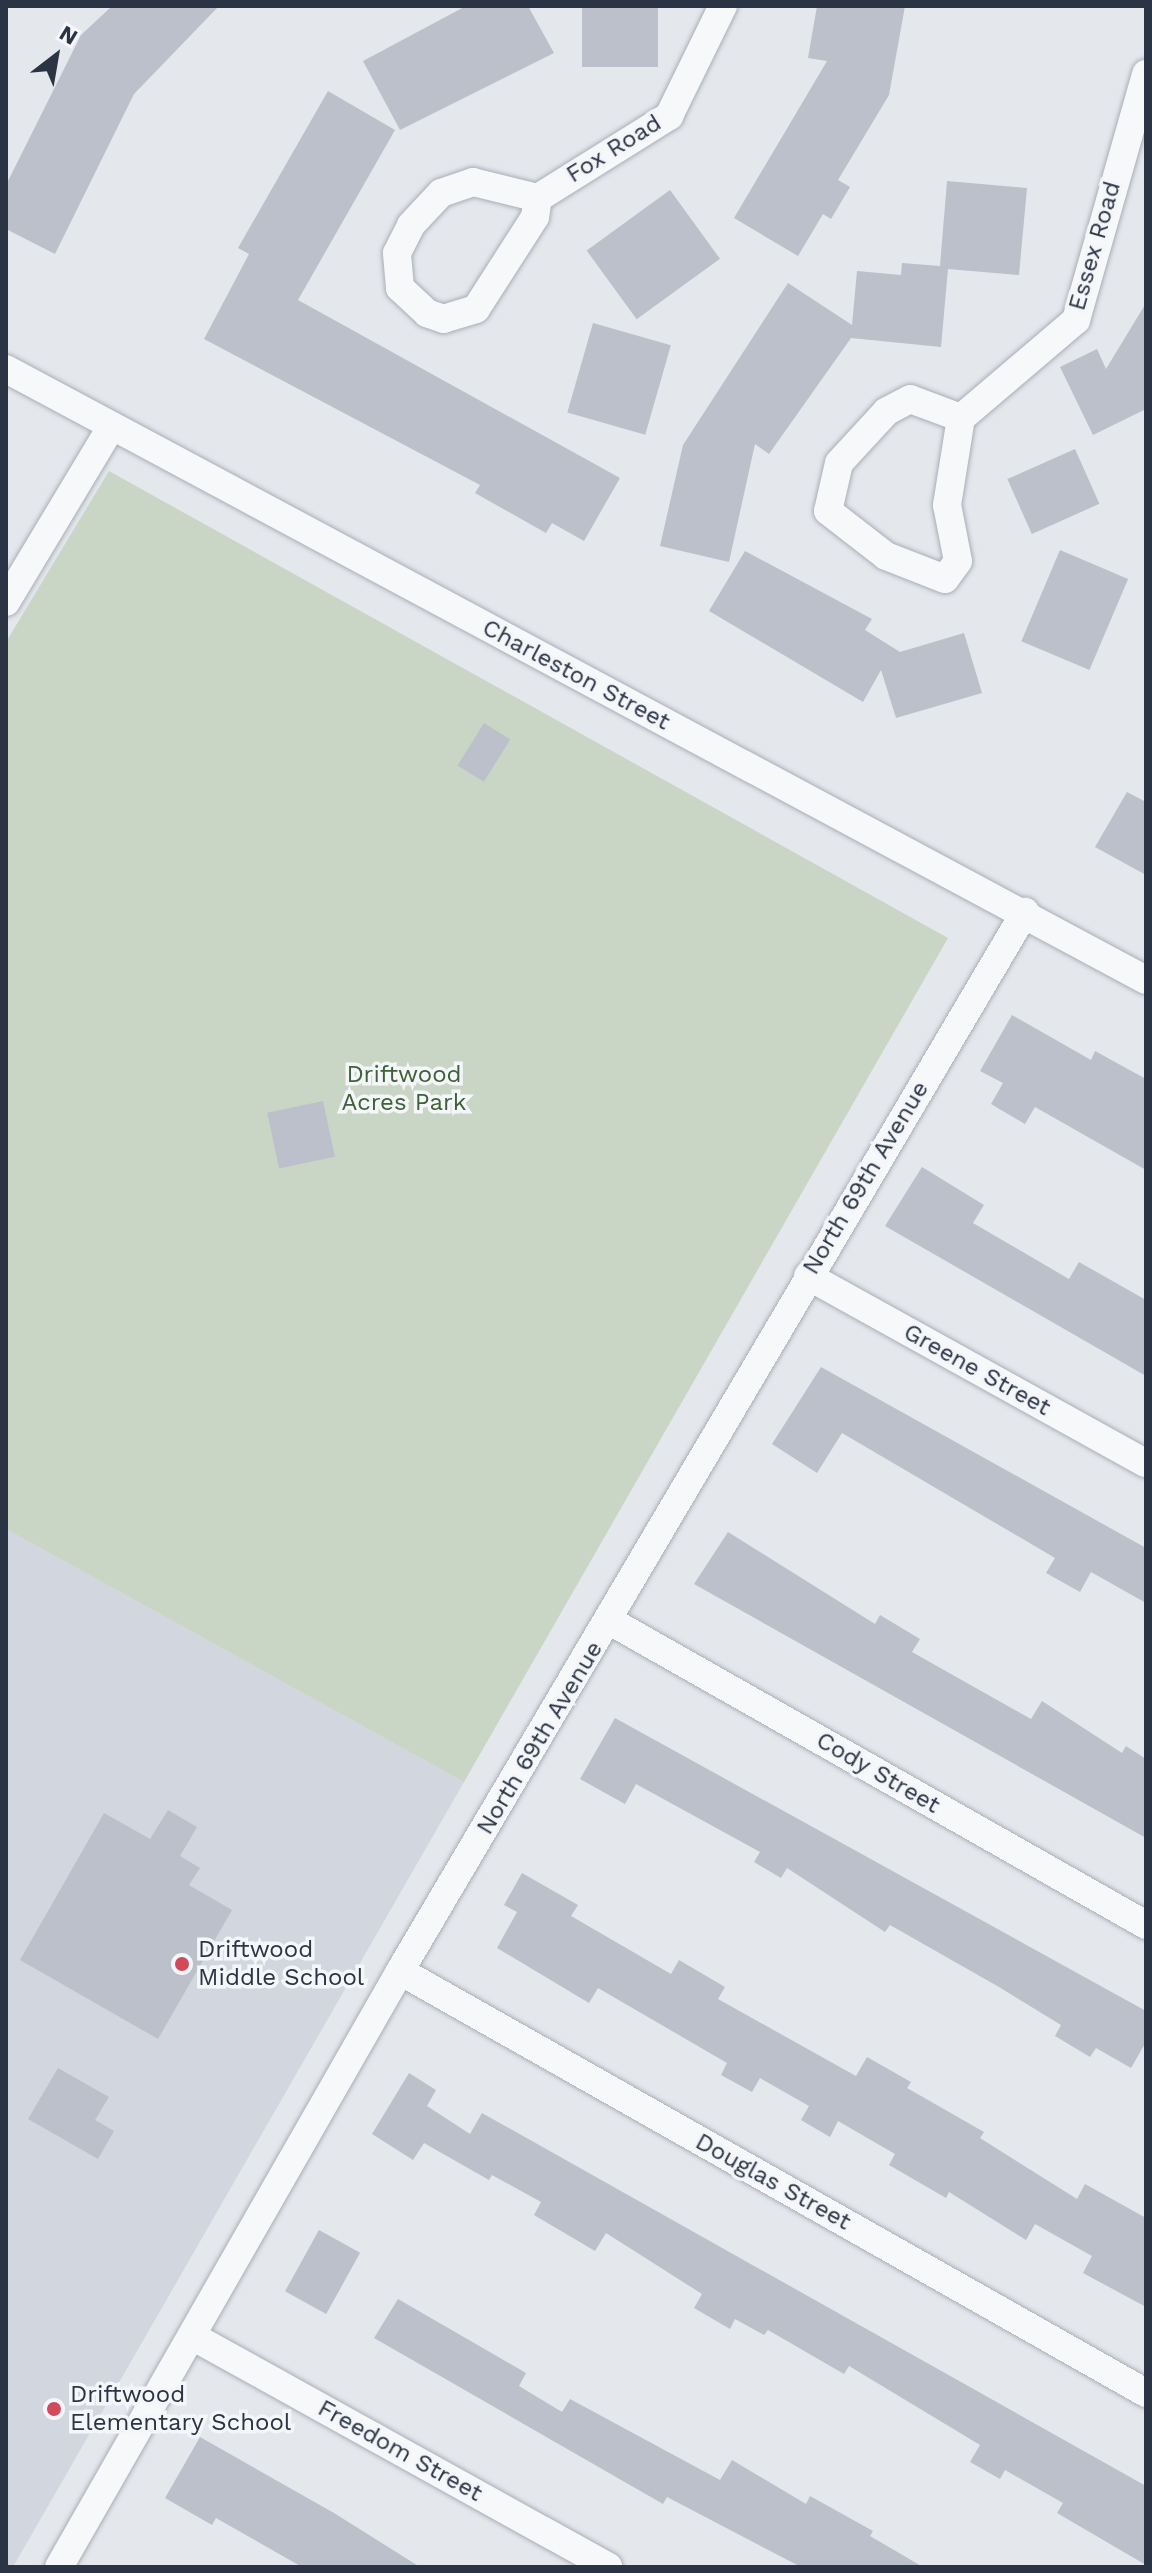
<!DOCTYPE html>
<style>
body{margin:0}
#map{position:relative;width:1152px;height:2573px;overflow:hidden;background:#e4e7ec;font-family:"Work Sans",sans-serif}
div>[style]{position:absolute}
.built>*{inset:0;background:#d2d6de}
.green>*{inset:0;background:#c9d6c5}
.building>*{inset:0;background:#bbc0ca;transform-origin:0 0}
.roads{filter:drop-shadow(0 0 2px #a9aeb7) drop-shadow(0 0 2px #a9aeb7)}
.minor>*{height:28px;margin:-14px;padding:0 14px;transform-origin:14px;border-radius:14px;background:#f7f8fa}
.dots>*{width:22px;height:22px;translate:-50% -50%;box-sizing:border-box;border:4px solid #f4f6f9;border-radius:50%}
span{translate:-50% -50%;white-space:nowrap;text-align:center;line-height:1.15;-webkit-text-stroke:7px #f4f6f9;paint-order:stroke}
.street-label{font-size:24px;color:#2b3445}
.park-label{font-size:24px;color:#3f6138}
.poi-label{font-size:24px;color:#2b3445}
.left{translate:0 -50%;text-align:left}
.frame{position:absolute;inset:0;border:8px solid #2b3445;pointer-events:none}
.north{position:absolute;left:16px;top:16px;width:80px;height:80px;-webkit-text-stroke:6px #f4f6f9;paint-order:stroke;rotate:31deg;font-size:22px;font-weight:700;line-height:32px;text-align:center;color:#2b3445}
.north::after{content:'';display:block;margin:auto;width:28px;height:36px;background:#2b3445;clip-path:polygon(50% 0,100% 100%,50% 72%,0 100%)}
</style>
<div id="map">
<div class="built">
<i style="clip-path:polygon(6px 1529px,464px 1782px,13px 2567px,6px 2567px)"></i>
</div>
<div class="green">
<i style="clip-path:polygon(109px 471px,948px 938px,464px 1782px,6px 1529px,6px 642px)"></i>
</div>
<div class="building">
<i style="clip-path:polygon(112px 6px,219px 6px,134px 94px,55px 254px,6px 229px,6px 185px,81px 35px)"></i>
<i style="clip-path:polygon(466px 6px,528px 6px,554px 53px,400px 130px,363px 61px)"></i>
<i style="left:582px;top:6px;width:76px;height:61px"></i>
<i style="clip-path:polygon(817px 6px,905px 6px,889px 95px,838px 180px,850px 187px,831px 219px,823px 214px,798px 256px,734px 218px,827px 61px,808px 58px)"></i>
<i style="clip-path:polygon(328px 91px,395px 130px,298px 300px,620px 478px,584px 541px,552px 523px,546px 533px,475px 493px,480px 485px,204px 339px,249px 254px,238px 248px)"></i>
<i style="clip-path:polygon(947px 181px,1027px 188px,1019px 275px,948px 269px,941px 347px,851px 338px,769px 454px,755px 444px,729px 562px,660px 546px,683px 445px,788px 283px,852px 325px,857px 271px,901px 275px,902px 263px,940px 266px)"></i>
<i style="left:670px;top:190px;width:85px;height:103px;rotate:54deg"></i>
<i style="clip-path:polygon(1146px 303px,1146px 409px,1093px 435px,1060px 367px,1097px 349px,1106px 369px)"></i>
<i style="left:593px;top:323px;width:81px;height:93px;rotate:16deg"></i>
<i style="left:1075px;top:449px;width:60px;height:74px;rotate:66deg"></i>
<i style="left:1060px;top:550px;width:74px;height:99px;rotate:23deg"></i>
<i style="clip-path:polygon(745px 551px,872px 619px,865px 630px,900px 652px,964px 633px,982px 693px,896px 718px,881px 670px,863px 702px,709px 611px)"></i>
<i style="left:484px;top:723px;width:31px;height:50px;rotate:32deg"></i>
<i style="clip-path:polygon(1127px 792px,1146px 802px,1146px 875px,1095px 847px)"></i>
<i style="clip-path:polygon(1012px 1015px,1091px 1060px,1095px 1051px,1146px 1079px,1146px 1170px,1035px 1107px,1025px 1124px,991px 1104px,1003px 1083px,980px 1071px)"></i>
<i style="left:323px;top:1101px;width:57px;height:57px;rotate:78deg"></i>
<i style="clip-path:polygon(922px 1167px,984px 1205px,973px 1223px,1069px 1279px,1079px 1262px,1146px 1300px,1146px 1376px,885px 1226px)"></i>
<i style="clip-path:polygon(821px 1367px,1146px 1548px,1146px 1603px,1091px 1572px,1080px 1592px,1046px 1573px,1055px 1558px,842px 1433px,817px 1473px,772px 1444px)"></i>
<i style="clip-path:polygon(728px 1532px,875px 1624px,880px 1615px,920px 1639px,912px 1652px,1031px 1719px,1042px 1701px,1122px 1753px,1126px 1746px,1146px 1759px,1146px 1838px,694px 1584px)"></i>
<i style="clip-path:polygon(615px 1718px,1146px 2011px,1146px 2042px,1131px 2068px,1096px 2048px,1090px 2057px,1055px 2036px,1061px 2025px,999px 1987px,890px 1925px,885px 1932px,787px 1868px,781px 1878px,754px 1862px,760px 1852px,636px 1784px,625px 1804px,580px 1779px)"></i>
<i style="clip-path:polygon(168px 1810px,197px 1827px,180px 1856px,200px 1868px,189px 1885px,232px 1910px,158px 2039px,20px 1960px,104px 1813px,150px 1839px)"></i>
<i style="clip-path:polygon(522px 1873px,578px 1905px,571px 1916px,671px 1974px,679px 1960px,725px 1987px,718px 1999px,856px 2076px,867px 2057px,911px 2082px,907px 2088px,984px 2132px,980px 2138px,1077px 2199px,1085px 2184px,1146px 2218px,1146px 2307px,1083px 2273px,1092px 2256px,1035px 2224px,1026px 2240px,949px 2192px,946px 2198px,889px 2165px,895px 2154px,838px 2121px,830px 2137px,801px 2120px,809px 2106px,760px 2078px,752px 2092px,721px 2075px,727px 2063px,598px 1988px,589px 2003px,497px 1948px,517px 1912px,504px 1905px)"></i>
<i style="clip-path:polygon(58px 2068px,109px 2097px,95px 2120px,114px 2131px,98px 2159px,28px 2119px)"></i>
<i style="clip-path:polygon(409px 2073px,436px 2090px,427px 2106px,470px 2134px,482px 2113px,1146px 2486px,1146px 2565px,1057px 2513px,1063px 2503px,1005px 2470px,1000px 2479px,970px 2462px,980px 2445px,849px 2366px,844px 2374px,768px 2330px,764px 2335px,735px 2319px,730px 2329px,694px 2308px,702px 2294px,606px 2233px,595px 2251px,534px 2215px,541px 2202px,492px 2175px,489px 2180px,424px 2143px,413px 2160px,372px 2134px)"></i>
<i style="left:319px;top:2230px;width:47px;height:70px;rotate:29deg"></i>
<i style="clip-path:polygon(398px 2299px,526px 2373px,519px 2386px,562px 2412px,570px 2399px,720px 2480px,732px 2460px,806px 2504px,810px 2496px,873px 2531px,870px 2536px,923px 2567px,801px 2567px,667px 2497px,663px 2504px,374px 2338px)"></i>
<i style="clip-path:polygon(200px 2437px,334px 2513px,420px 2567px,302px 2567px,216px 2518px,212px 2525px,165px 2498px)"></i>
</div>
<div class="roads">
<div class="minor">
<i style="left:538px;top:198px;width:19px;rotate:99deg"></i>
<i style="left:535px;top:217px;width:109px;rotate:122.7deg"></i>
<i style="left:476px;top:309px;width:34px;rotate:163deg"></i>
<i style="left:444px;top:319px;width:18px;rotate:-161deg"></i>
<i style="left:427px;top:313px;width:37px;rotate:-137deg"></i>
<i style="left:400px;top:288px;width:35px;rotate:-95deg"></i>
<i style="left:397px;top:253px;width:31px;rotate:-63deg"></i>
<i style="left:411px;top:225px;width:44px;rotate:-46.8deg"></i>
<i style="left:441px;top:193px;width:34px;rotate:-19deg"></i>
<i style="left:473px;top:182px;width:67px;rotate:13.8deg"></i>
<i style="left:538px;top:198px;width:155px;rotate:-32deg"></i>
<i style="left:669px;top:116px;width:123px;rotate:-63.9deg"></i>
<i style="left:6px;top:369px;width:1293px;rotate:28.19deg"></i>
<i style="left:961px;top:418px;width:54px;rotate:-159.6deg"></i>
<i style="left:910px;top:399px;width:27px;rotate:152deg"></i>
<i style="left:886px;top:412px;width:69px;rotate:132.7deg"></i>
<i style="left:839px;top:463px;width:49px;rotate:102.9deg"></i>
<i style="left:828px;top:511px;width:73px;rotate:37.8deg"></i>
<i style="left:886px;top:556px;width:63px;rotate:21.3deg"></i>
<i style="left:945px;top:579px;width:22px;rotate:-54deg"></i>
<i style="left:958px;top:561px;width:57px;rotate:-101.1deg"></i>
<i style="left:947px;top:505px;width:88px;rotate:-80.9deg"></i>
<i style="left:961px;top:418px;width:151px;rotate:-40.4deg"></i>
<i style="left:1076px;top:320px;width:256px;rotate:-74.1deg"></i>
<i style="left:6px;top:602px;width:202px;rotate:-59deg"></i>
<i style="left:808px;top:1276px;width:386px;rotate:29deg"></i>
<i style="left:610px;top:1621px;width:616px;rotate:29.56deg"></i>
<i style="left:400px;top:1971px;width:857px;rotate:29.5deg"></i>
<i style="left:192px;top:2336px;width:476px;rotate:29deg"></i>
<i style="left:59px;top:2567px;width:687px;rotate:-60.22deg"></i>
<i style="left:400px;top:1971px;width:1230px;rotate:-59.45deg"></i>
</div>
</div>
<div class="dots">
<i style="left:182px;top:1964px;background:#d1495b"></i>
<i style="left:54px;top:2409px;background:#d1495b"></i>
</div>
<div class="street-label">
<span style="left:614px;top:149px;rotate:-32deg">Fox Road</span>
<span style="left:1095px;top:246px;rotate:-74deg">Essex Road</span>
<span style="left:576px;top:675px;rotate:28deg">Charleston Street</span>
<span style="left:866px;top:1178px;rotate:-59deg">North 69th Avenue</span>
<span style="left:977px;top:1370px;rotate:29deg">Greene Street</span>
<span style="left:540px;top:1738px;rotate:-59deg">North 69th Avenue</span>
<span style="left:878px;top:1773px;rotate:30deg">Cody Street</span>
<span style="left:773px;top:2182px;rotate:29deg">Douglas Street</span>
<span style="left:400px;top:2451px;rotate:29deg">Freedom Street</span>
</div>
<div class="park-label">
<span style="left:404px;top:1089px">Driftwood<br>Acres Park</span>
</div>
<div class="poi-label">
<span class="left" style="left:198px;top:1964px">Driftwood<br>Middle School</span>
<span class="left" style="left:70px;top:2409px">Driftwood<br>Elementary School</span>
</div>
<div class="frame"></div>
<div class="north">N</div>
</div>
